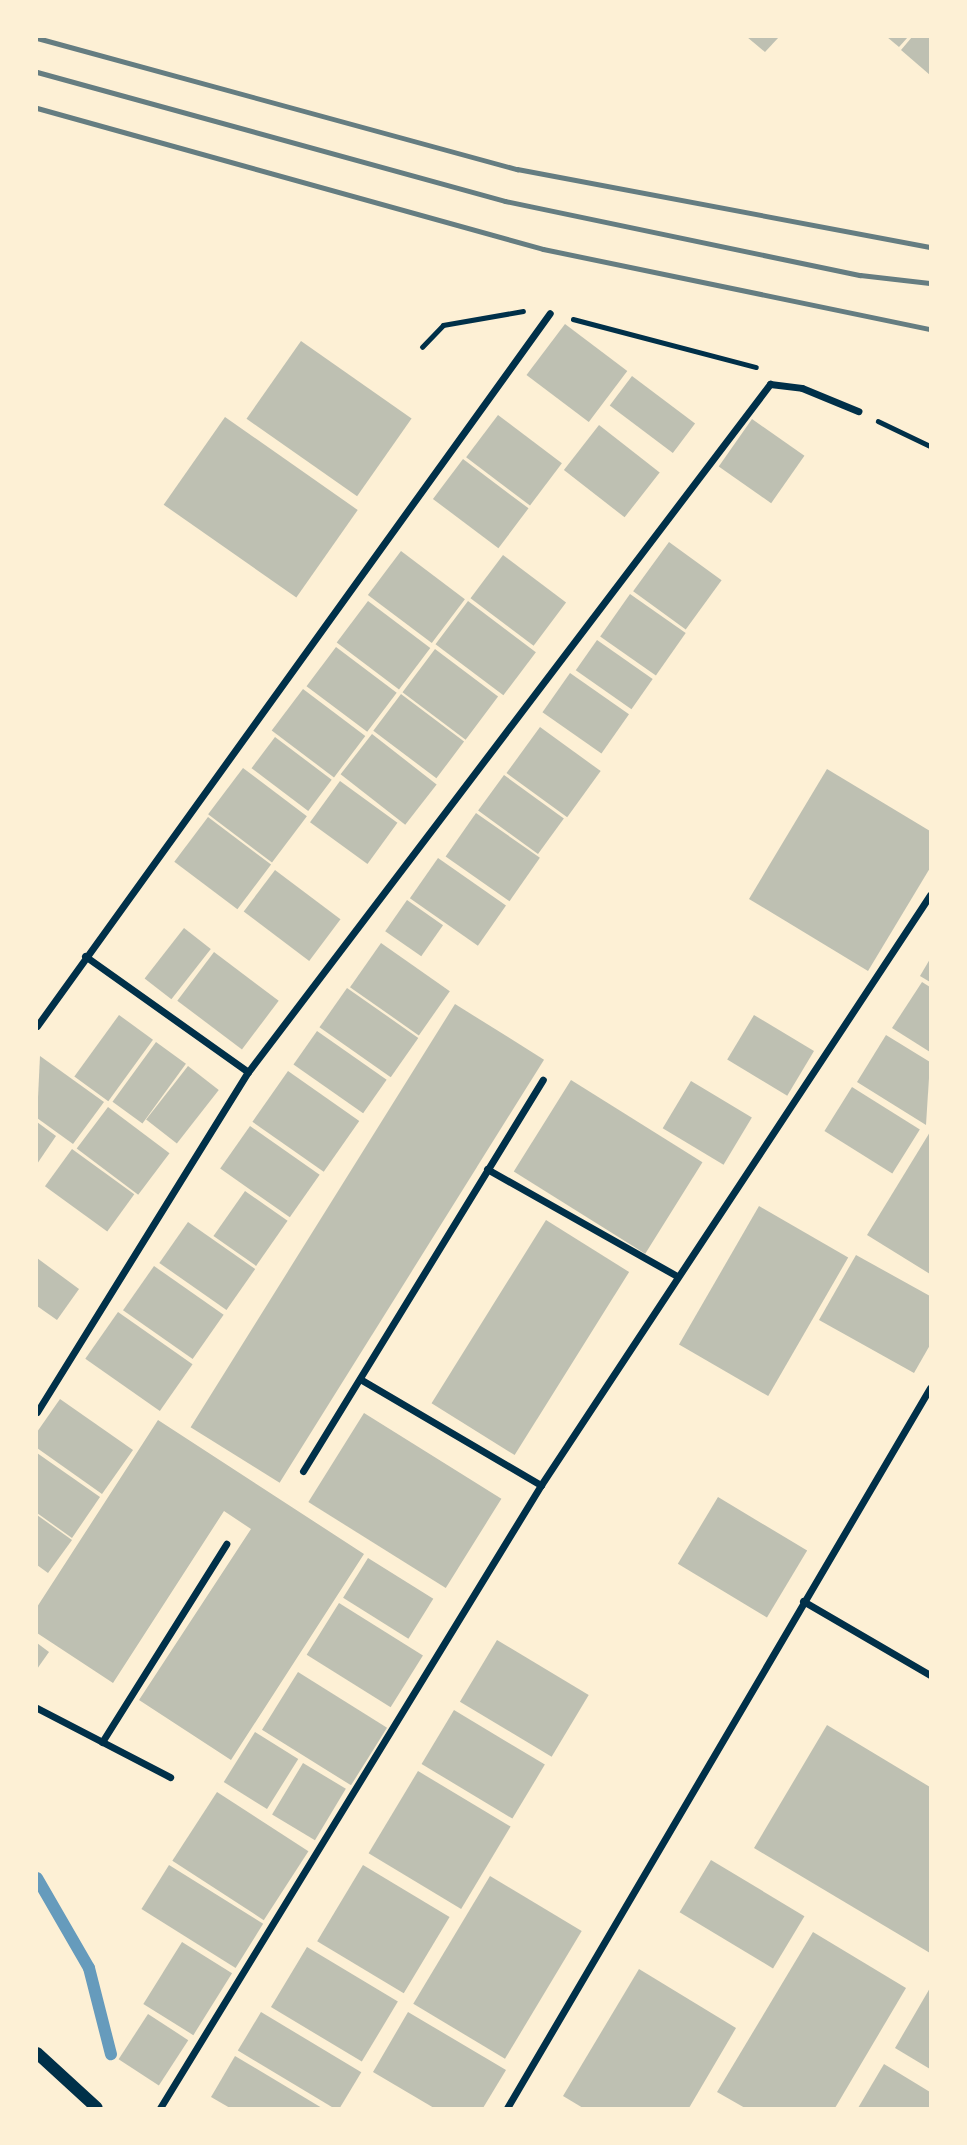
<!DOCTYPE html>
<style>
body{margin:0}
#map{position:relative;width:967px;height:2145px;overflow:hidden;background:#fdf0d5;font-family:Mulish,sans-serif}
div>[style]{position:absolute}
.stream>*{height:12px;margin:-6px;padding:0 6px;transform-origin:6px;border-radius:6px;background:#669bbc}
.building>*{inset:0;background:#bec0b2;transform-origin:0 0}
.path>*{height:4.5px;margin:-2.25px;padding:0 2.25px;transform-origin:2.25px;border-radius:2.25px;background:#003049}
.minor>*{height:7px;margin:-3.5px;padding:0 3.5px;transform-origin:3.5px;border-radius:3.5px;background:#003049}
.tertiary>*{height:12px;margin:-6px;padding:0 6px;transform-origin:6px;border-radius:6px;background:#003049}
.rail>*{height:5px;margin:-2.5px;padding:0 2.5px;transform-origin:2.5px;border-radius:2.5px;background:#657d81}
span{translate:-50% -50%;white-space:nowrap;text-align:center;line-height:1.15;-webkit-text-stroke:7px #fdf0d5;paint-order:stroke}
.frame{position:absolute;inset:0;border:38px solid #fdf0d5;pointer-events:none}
</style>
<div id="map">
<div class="stream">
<i style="left:37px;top:1878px;width:104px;rotate:60deg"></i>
<i style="left:89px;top:1968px;width:89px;rotate:75.7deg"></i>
</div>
<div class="building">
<i style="clip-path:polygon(747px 37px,779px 37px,765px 52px)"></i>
<i style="clip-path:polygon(887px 37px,908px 37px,899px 47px)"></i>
<i style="clip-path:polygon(912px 37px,930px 37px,930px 75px,901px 50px)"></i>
<i style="left:565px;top:324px;width:78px;height:64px;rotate:37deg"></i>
<i style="left:301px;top:341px;width:135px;height:95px;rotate:35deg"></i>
<i style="left:632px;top:376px;width:79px;height:37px;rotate:37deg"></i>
<i style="left:498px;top:415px;width:80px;height:53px;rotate:37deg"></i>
<i style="left:225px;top:417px;width:162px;height:107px;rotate:35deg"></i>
<i style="left:752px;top:419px;width:64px;height:58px;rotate:35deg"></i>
<i style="left:599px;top:425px;width:77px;height:57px;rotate:38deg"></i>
<i style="left:463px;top:459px;width:82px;height:50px;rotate:37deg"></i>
<i style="left:669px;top:542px;width:65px;height:61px;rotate:36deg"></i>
<i style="left:401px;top:551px;width:80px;height:55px;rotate:37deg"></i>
<i style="left:503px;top:555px;width:79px;height:54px;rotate:37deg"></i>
<i style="left:630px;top:594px;width:68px;height:52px;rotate:35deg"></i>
<i style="left:368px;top:601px;width:78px;height:52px;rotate:37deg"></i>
<i style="left:468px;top:601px;width:85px;height:54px;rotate:37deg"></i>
<i style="left:597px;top:640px;width:68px;height:37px;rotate:35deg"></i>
<i style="left:336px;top:647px;width:76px;height:49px;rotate:37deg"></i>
<i style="left:435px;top:649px;width:79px;height:54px;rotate:37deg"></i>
<i style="left:570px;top:673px;width:72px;height:48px;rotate:35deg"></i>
<i style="left:303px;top:689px;width:78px;height:52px;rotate:37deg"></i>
<i style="left:401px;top:694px;width:79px;height:46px;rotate:37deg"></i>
<i style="left:540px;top:727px;width:75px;height:57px;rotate:36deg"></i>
<i style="left:372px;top:734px;width:82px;height:51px;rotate:38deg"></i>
<i style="left:275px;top:737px;width:71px;height:39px;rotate:37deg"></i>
<i style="left:243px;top:768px;width:80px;height:58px;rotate:37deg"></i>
<i style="clip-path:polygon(827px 769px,930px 831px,930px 868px,868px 971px,749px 899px)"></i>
<i style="left:504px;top:775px;width:74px;height:44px;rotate:36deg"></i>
<i style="left:340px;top:781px;width:71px;height:51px;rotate:36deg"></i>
<i style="left:476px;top:813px;width:78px;height:53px;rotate:35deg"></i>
<i style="left:208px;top:817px;width:79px;height:56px;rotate:37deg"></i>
<i style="left:438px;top:858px;width:83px;height:49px;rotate:35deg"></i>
<i style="left:275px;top:870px;width:82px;height:52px;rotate:37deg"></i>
<i style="left:407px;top:900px;width:44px;height:38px;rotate:35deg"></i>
<i style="left:184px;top:928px;width:34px;height:64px;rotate:38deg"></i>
<i style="left:381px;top:943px;width:84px;height:54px;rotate:35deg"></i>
<i style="left:214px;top:952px;width:81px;height:61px;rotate:37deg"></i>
<i style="clip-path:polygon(930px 959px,930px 982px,920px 976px)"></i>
<i style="clip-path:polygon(922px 982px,930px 987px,930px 1052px,892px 1028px)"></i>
<i style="left:347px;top:988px;width:87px;height:48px;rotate:35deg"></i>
<i style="left:455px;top:1004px;width:105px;height:499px;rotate:32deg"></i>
<i style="left:119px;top:1015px;width:42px;height:76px;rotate:36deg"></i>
<i style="left:754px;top:1015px;width:70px;height:52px;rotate:31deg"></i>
<i style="left:317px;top:1031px;width:85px;height:41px;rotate:35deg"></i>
<i style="clip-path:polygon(886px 1035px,930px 1062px,926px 1125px,857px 1082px)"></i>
<i style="left:156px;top:1042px;width:37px;height:74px;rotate:36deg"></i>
<i style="clip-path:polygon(40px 1056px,104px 1102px,73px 1144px,37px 1118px)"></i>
<i style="left:188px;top:1066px;width:39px;height:68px;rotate:38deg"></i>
<i style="left:288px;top:1071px;width:87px;height:62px;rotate:35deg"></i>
<i style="left:571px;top:1080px;width:155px;height:108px;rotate:32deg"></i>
<i style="left:691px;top:1081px;width:71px;height:55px;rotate:31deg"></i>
<i style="left:852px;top:1087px;width:80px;height:52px;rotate:32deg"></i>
<i style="left:108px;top:1107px;width:77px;height:52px;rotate:37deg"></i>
<i style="clip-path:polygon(37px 1122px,56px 1136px,37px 1164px)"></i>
<i style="left:250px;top:1126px;width:85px;height:52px;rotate:35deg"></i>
<i style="clip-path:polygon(930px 1132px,930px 1274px,867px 1235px)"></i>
<i style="left:72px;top:1149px;width:77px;height:46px;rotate:36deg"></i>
<i style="left:245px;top:1191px;width:52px;height:55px;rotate:35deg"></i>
<i style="left:759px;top:1206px;width:103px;height:160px;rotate:30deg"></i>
<i style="left:546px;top:1220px;width:98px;height:216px;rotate:32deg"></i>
<i style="left:188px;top:1222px;width:82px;height:50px;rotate:35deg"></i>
<i style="clip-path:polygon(856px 1255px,930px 1296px,930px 1345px,914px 1373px,819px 1320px)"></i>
<i style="clip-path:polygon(37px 1258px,79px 1289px,57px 1320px,37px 1306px)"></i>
<i style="left:154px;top:1266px;width:85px;height:54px;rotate:35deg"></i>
<i style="left:118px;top:1312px;width:91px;height:57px;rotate:35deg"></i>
<i style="clip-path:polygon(60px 1399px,133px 1450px,102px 1494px,37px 1448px,37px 1432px)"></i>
<i style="left:364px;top:1413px;width:162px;height:105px;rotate:32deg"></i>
<i style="clip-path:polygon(158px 1420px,364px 1554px,231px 1760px,139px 1700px,251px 1529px,224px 1511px,113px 1683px,37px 1633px,37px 1607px)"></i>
<i style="clip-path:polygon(37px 1453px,100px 1497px,72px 1538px,37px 1513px)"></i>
<i style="left:718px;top:1497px;width:104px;height:78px;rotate:31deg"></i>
<i style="clip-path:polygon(37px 1515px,72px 1540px,48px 1573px,37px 1565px)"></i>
<i style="left:368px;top:1558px;width:77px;height:47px;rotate:32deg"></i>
<i style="left:339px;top:1603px;width:99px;height:61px;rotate:32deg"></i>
<i style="left:497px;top:1640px;width:107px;height:72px;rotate:31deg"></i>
<i style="clip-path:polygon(37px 1643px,49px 1652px,37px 1669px)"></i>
<i style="left:298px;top:1672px;width:105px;height:68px;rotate:32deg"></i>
<i style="left:454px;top:1710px;width:106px;height:63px;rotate:31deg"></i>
<i style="clip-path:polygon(827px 1725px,930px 1787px,930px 1953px,754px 1848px)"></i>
<i style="left:255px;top:1732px;width:51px;height:59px;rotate:32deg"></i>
<i style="left:303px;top:1763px;width:50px;height:60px;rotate:31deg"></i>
<i style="left:418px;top:1771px;width:108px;height:96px;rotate:31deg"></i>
<i style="left:217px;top:1792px;width:109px;height:82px;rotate:33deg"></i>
<i style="left:711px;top:1860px;width:109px;height:61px;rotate:31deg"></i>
<i style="left:169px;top:1865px;width:111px;height:52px;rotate:32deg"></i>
<i style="left:363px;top:1865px;width:101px;height:89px;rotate:31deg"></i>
<i style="left:490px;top:1876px;width:107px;height:149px;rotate:31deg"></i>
<i style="clip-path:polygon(813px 1932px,906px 1988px,835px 2108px,745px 2108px,717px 2092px)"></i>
<i style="left:182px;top:1942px;width:59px;height:73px;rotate:32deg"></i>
<i style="left:307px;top:1947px;width:106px;height:70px;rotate:31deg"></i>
<i style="clip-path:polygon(639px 1969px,736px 2028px,689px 2108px,583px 2108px,563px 2096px)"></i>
<i style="clip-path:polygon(930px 1988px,930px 2069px,895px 2048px)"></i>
<i style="left:261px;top:2012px;width:117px;height:45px;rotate:31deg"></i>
<i style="clip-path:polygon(408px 2012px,506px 2070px,483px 2108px,434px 2108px,373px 2072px)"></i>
<i style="left:148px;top:2014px;width:48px;height:54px;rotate:33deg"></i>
<i style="clip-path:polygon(235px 2056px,322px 2108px,230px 2108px,211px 2097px)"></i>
<i style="clip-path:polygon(884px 2064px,930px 2092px,930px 2108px,858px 2108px)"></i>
</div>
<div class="path">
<i style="left:573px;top:319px;width:189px;rotate:14.7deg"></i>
<i style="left:422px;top:347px;width:30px;rotate:-46deg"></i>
<i style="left:443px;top:325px;width:81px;rotate:-9.9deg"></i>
<i style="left:878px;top:421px;width:58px;rotate:25.7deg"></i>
</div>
<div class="minor">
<i style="left:85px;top:956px;width:200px;rotate:35.4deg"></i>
<i style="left:37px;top:1026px;width:878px;rotate:-54.27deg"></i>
<i style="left:487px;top:1169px;width:218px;rotate:29.4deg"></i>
<i style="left:360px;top:1379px;width:210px;rotate:30.4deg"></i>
<i style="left:37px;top:1412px;width:400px;rotate:-58.2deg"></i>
<i style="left:248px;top:1072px;width:864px;rotate:-52.81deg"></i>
<i style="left:770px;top:384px;width:32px;rotate:7deg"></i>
<i style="left:802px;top:388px;width:61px;rotate:22.3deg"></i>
<i style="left:303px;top:1471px;width:459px;rotate:-58.5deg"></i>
<i style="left:803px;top:1601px;width:147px;rotate:30.2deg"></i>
<i style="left:37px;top:1708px;width:150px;rotate:27.4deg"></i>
<i style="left:102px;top:1742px;width:234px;rotate:-57.9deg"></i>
<i style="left:160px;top:2108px;width:730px;rotate:-58.55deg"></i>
<i style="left:541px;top:1485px;width:707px;rotate:-56.6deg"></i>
<i style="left:507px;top:2108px;width:835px;rotate:-59.57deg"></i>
</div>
<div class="tertiary">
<i style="left:37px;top:2053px;width:81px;rotate:42.5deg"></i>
</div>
<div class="rail">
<i style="left:37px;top:38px;width:498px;rotate:15.3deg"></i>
<i style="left:517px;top:169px;width:420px;rotate:10.7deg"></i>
<i style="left:37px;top:72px;width:485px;rotate:15.4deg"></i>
<i style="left:505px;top:201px;width:363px;rotate:11.8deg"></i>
<i style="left:860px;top:275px;width:70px;rotate:6.5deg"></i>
<i style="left:37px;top:108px;width:525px;rotate:15.57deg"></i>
<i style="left:543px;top:249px;width:395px;rotate:11.7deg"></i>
</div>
<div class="frame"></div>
</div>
